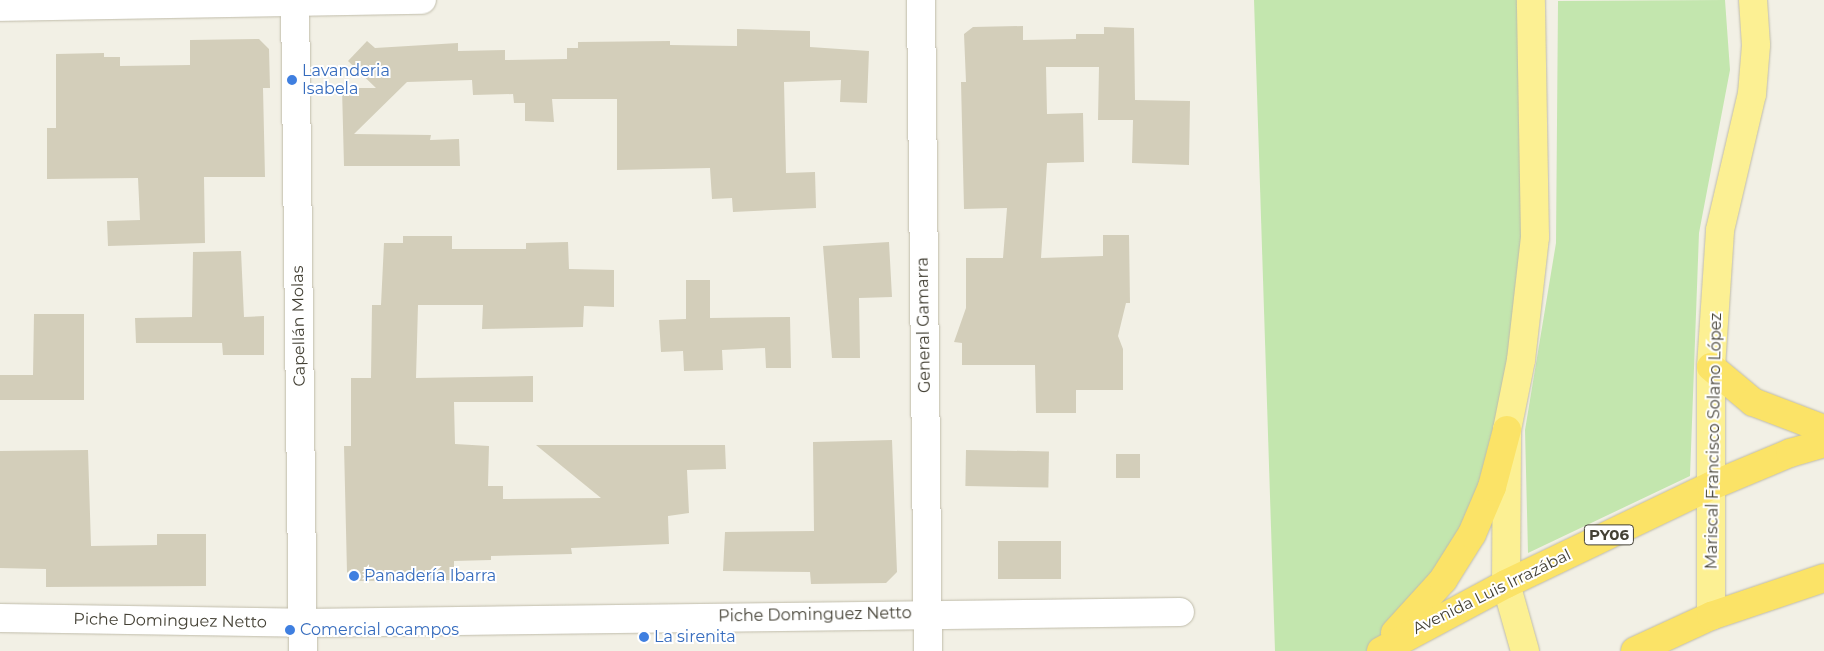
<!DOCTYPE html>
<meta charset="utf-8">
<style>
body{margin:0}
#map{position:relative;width:1824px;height:651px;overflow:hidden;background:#f2f0e5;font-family:Montserrat,sans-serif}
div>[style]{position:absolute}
.green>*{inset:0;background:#c3e6ae}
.building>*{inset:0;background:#d3ceba;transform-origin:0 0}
.roads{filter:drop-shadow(0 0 1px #c0bcaa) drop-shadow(0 0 1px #c0bcaa)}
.minor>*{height:28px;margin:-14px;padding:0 14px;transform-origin:14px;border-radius:14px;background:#fff}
.major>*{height:28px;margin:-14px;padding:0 14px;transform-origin:14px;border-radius:14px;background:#fcf093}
.highway>*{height:28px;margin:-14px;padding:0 14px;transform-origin:14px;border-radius:14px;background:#fbe367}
.dots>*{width:14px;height:14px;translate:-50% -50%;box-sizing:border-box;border:2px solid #fff;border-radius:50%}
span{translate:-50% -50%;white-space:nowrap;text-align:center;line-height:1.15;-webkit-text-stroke:4px #fff;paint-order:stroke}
.shield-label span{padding:1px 4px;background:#fff;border:1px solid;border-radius:4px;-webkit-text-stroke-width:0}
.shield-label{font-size:15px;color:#444135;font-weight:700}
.shop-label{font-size:16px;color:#366cbe}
.left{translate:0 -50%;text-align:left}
.street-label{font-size:16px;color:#444135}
</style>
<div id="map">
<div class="green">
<i style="clip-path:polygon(1254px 0,1531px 0,1535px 237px,1492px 487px,1376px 651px,1275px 651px)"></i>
<i style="clip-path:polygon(1725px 0,1730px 70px,1699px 233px,1690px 476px,1528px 553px,1525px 430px,1556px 243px,1558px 1px)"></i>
</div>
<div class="building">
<i style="clip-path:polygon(1023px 26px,1023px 40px,1076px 39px,1076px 34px,1104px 34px,1104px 27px,1134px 28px,1135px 100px,1190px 101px,1189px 165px,1132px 163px,1133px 120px,1098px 120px,1099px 67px,1046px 67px,1047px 114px,1083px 113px,1084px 162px,1047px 163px,1041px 258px,1103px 256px,1103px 235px,1129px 235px,1130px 303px,1126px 303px,1118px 336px,1123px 349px,1123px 390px,1076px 390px,1076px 413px,1036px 413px,1035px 365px,962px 365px,962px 343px,954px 342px,966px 308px,966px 258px,1003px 258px,1007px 208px,964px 209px,961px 82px,966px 82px,964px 34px,973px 27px)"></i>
<i style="clip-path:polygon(737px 29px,810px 31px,810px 47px,869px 51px,867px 103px,840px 102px,841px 80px,784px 82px,786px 173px,815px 172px,816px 208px,733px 212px,732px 198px,712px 199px,710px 168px,617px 170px,617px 99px,552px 99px,554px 122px,525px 121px,525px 103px,514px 103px,513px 94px,473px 95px,472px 80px,407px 82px,354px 134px,431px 135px,430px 140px,459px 139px,460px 166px,344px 166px,342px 88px,376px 88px,348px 61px,367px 41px,375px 48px,458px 43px,458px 51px,505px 50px,505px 60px,567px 59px,567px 48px,578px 48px,578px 42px,670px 41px,670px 45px,737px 46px)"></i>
<i style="clip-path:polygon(259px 39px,269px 49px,270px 88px,263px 88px,265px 177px,204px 177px,205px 243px,108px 246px,107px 221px,140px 220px,138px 178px,47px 179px,47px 128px,56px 128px,56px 54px,104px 53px,104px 57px,120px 57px,120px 66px,190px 65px,190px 40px)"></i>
<i style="clip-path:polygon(403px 236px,452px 236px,452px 249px,526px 249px,526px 243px,568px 242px,569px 269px,614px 270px,614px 307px,584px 306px,583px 327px,482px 329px,483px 305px,418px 305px,416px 378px,533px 376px,533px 402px,454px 402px,455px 444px,489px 446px,488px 486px,503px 486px,503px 499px,601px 498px,536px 445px,725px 445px,726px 469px,687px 470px,689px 513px,668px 516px,669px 544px,571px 548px,572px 554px,491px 556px,491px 560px,454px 561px,454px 580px,357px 581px,347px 572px,344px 446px,351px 446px,351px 378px,371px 378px,372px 305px,381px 305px,384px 243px,403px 243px)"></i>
<i style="clip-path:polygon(889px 242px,892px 297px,859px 298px,860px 358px,832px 358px,823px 246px)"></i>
<i style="clip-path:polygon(241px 251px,244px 317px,264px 316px,264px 355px,223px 355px,222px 343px,136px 343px,135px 318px,192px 317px,193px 252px)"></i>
<i style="clip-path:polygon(686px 280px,710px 280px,710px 318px,790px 317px,791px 368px,766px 368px,765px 348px,722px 350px,723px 370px,684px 371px,683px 351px,661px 352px,659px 320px,686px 319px)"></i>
<i style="clip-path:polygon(34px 314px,84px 314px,84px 400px,0 400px,0 375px,33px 375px)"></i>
<i style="clip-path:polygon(892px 440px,897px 572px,886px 583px,811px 584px,810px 572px,723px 571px,725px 532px,814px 531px,813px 442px)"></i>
<i style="clip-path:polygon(88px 450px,91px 546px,157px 545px,157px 534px,206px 534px,206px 586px,46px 587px,46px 569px,0 568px,0 451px)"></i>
<i style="left:966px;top:450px;width:83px;height:36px;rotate:1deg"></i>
<i style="left:1116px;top:454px;width:24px;height:24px"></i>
<i style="left:998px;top:541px;width:63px;height:38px"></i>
</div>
<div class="roads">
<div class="minor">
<i style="left:295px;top:0;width:651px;rotate:89.3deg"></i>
<i style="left:921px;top:0;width:651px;rotate:89.38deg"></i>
<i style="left:0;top:7px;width:422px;rotate:-1deg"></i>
<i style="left:0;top:618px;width:303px;rotate:0.9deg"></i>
<i style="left:303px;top:623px;width:877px;rotate:-0.72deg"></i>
</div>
<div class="major">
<i style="left:1711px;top:616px;width:249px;rotate:-90deg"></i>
<i style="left:1711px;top:367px;width:137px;rotate:-86.2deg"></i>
<i style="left:1720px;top:230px;width:140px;rotate:-76.8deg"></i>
<i style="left:1752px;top:94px;width:49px;rotate:-85.3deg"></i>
<i style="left:1756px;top:45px;width:45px;rotate:-93.8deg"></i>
<i style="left:1525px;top:651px;width:70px;rotate:-105.8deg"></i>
<i style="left:1506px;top:584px;width:154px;rotate:-89.6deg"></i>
<i style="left:1507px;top:430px;width:71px;rotate:-78.7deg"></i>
<i style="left:1521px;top:360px;width:124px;rotate:-83.5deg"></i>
<i style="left:1535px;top:237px;width:237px;rotate:-91deg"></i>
</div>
<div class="highway">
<i style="left:1711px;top:367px;width:55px;rotate:39.8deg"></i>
<i style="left:1753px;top:402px;width:76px;rotate:20.8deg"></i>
<i style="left:1395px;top:633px;width:72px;rotate:-47.8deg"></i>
<i style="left:1443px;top:580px;width:54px;rotate:-57.8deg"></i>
<i style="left:1472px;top:534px;width:51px;rotate:-66.9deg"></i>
<i style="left:1492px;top:487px;width:59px;rotate:-75.3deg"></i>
<i style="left:1381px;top:651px;width:142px;rotate:-28.2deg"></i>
<i style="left:1506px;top:584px;width:227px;rotate:-25.6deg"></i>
<i style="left:1711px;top:486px;width:86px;rotate:-22.7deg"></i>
<i style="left:1790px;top:453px;width:35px;rotate:-16deg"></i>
<i style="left:1635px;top:651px;width:84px;rotate:-24.7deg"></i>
<i style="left:1711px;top:616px;width:119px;rotate:-18.6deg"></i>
</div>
</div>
<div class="dots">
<i style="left:292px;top:80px;background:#3f7fe0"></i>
<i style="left:354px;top:576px;background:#3f7fe0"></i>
<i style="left:290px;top:630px;background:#3f7fe0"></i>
<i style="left:644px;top:637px;background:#3f7fe0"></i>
</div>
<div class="shield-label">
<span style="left:1609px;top:535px">PY06</span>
</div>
<div class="shop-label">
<span class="left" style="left:302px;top:80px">Lavanderia<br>Isabela</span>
<span class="left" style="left:364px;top:576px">Panadería Ibarra</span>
<span class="left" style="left:300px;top:630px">Comercial ocampos</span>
<span class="left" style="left:654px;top:637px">La sirenita</span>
</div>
<div class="street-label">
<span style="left:924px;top:325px;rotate:-91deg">General Gamarra</span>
<span style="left:299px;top:326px;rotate:-91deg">Capellán Molas</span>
<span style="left:1714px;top:441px;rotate:-89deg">Mariscal Francisco Solano López</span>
<span style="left:1492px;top:592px;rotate:-26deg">Avenida Luis Irrazábal</span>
<span style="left:815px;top:615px;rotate:-1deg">Piche Dominguez Netto</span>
<span style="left:170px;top:621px;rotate:1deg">Piche Dominguez Netto</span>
</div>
</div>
